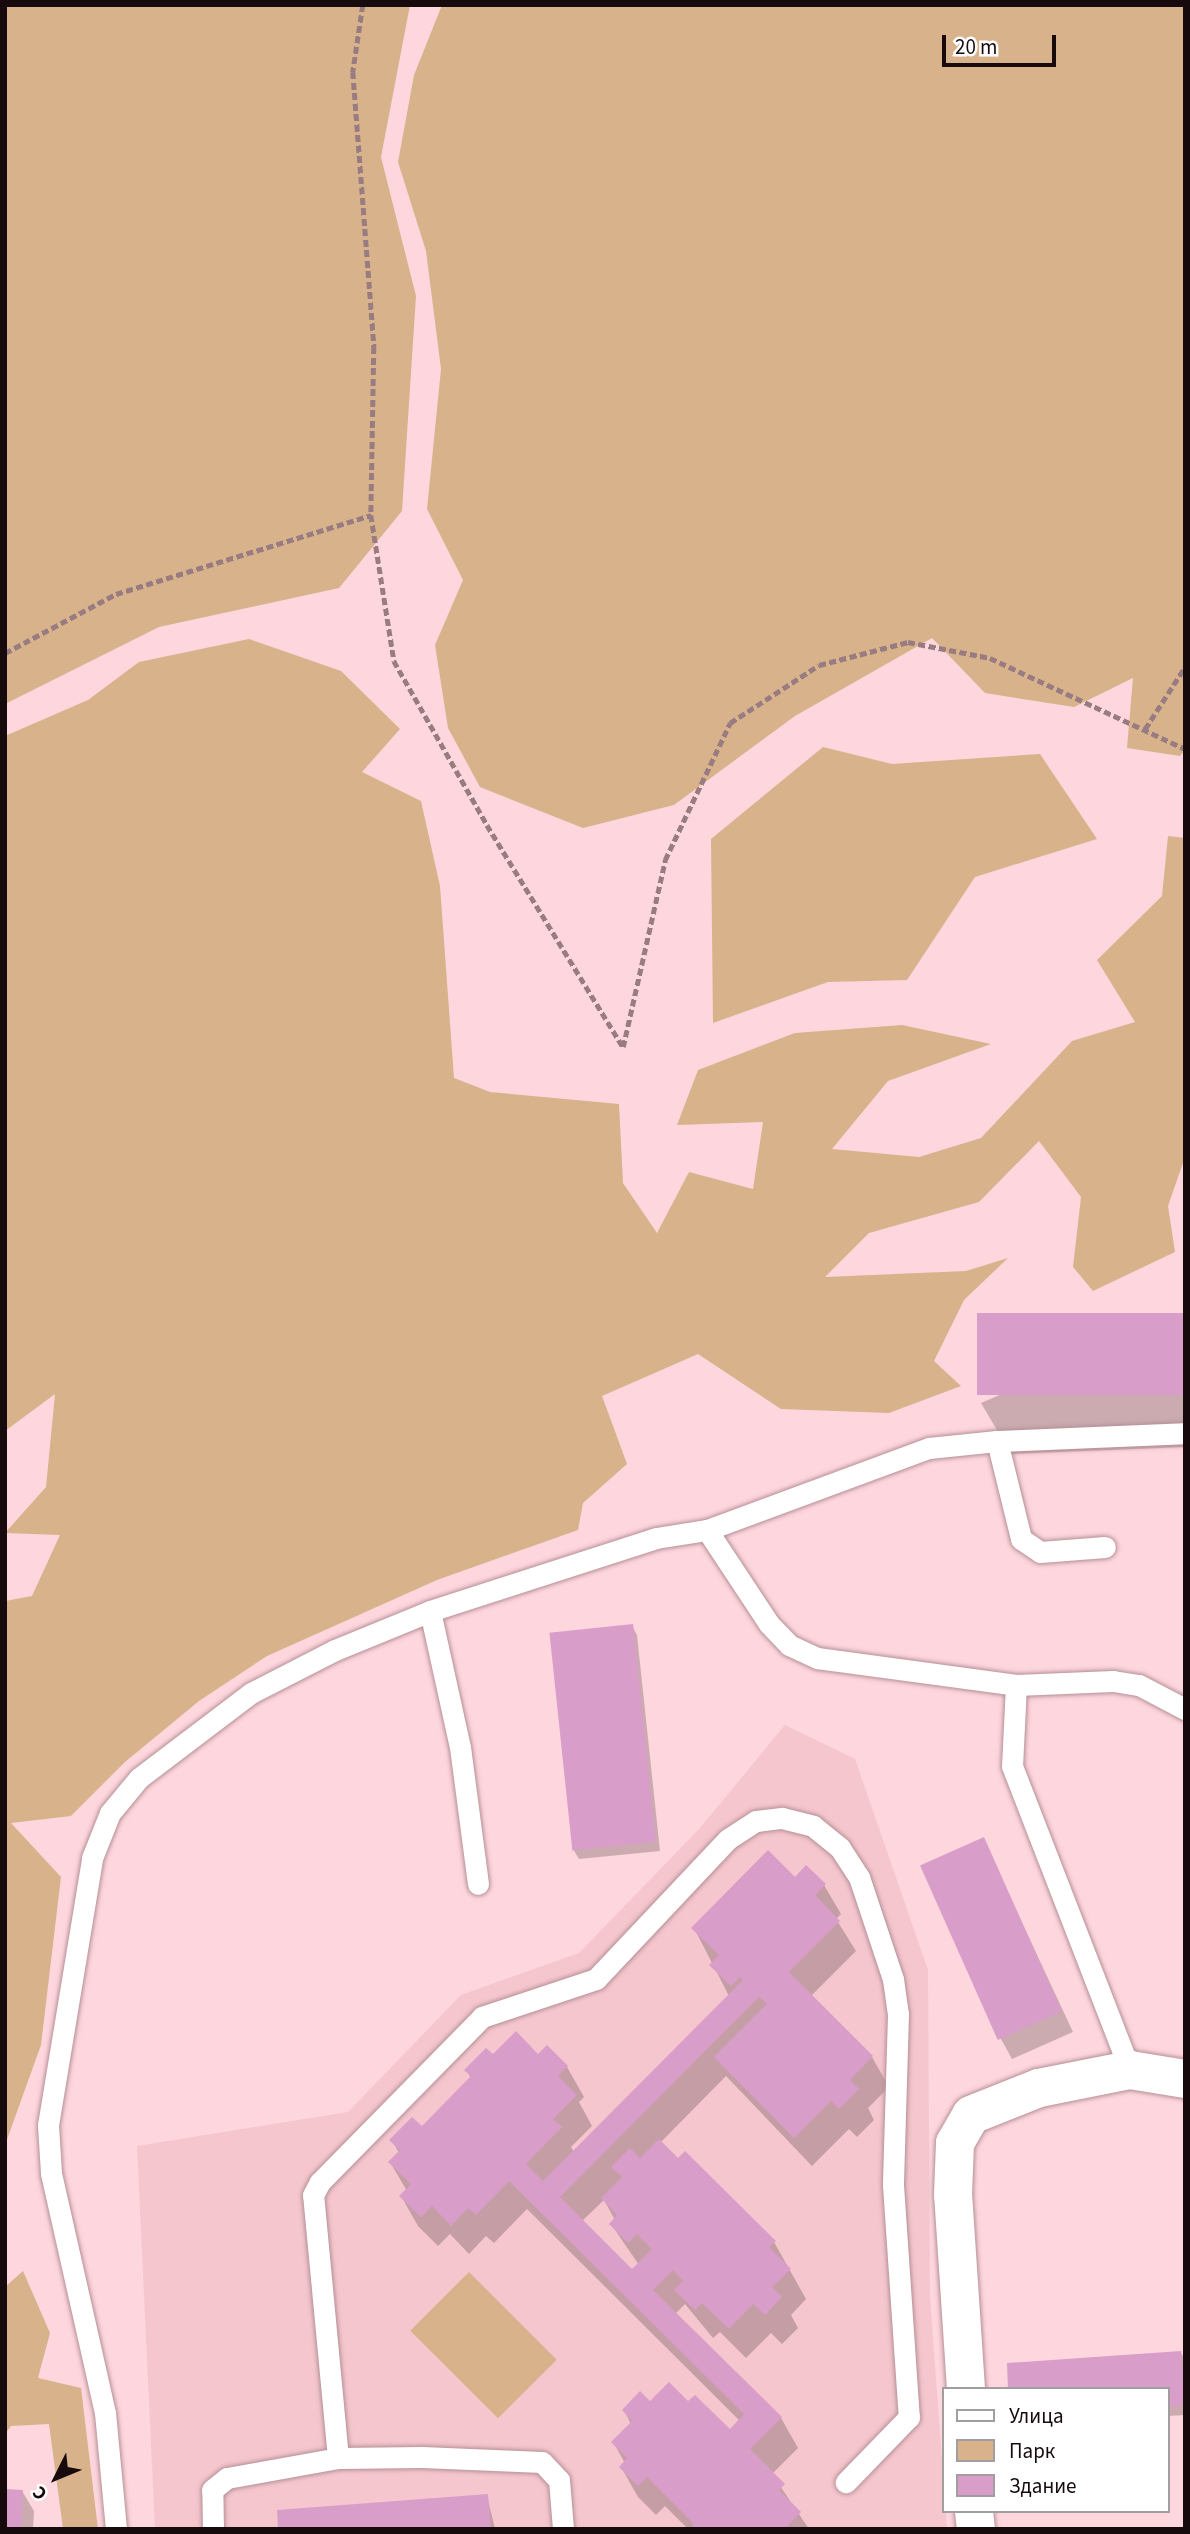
<!DOCTYPE html>
<meta charset="utf-8">
<style>
body{margin:0}
#map{position:relative;width:1190px;height:2534px;overflow:hidden;background:#fed6dd;font-family:"Source Sans 3",sans-serif}
div>[style]{position:absolute}
.built>*{inset:0;background:#f5c6ce}
.green>*{inset:0;background:#d8b28a;transform-origin:0 0}
.shadow>*{inset:0;background:#0003}
.building>*{inset:0;background:#d89dc9;transform-origin:0 0}
.path>*{height:4.5px;margin-top:-2.25px;transform-origin:0;background:repeating-linear-gradient(90deg,#987c81 0 7px,transparent 0 10.5px)}
.roads{filter:drop-shadow(0 0 2px #b59096) drop-shadow(0 0 2px #b59096)}
.lane>*{height:21px;margin:-10.5px;padding:0 10.5px;transform-origin:10.5px;border-radius:10.5px;background:#fff}
.street>*{height:38px;margin:-19px;padding:0 19px;transform-origin:19px;border-radius:19px;background:#fff}
span{translate:-50% -50%;white-space:nowrap;text-align:center;line-height:1.15;-webkit-text-stroke:5px #fff;paint-order:stroke}
.frame{position:absolute;inset:0;border:7px solid #160a0c;pointer-events:none}
.legend{position:absolute;left:942px;top:2387px;width:228px;height:126px;box-sizing:border-box;background:#fff;border:2px solid #a29d9e;margin:0;padding:9px 12px;list-style:none;font-size:21px;color:#160a0c}
.legend li{display:flex;align-items:center;gap:14px;height:35px}
.legend b{width:35px;border:2px solid #a29d9e}
.north{position:absolute;left:21px;top:2443px;width:70px;height:70px;-webkit-text-stroke:5px #fff;paint-order:stroke;rotate:227deg;font-size:19px;font-weight:700;line-height:28px;text-align:center;color:#160a0c}
.north::after{content:'';display:block;margin:auto;width:24px;height:32px;background:#160a0c;clip-path:polygon(50% 0,100% 100%,50% 72%,0 100%)}
.scale{position:absolute;left:942px;top:35px;width:114px;height:32px;box-sizing:border-box;border:4px solid #160a0c;border-top:0;padding-left:9px;font-size:21px;line-height:24px;white-space:nowrap;color:#160a0c;-webkit-text-stroke:5px #fff;paint-order:stroke}
</style>
<div id="map">
<div class="built">
<i style="clip-path:polygon(785px 1725px,855px 1759px,928px 1970px,930px 2297px,947px 2529px,155px 2529px,137px 2146px,348px 2112px,461px 1995px,579px 1953px,700px 1828px)"></i>
</div>
<div class="green">
<i style="clip-path:polygon(5px 5px,410px 5px,381px 157px,416px 296px,402px 511px,339px 588px,159px 627px,5px 704px)"></i>
<i style="clip-path:polygon(442px 5px,1185px 5px,1185px 750px,1180px 756px,1127px 748px,1133px 678px,1074px 707px,985px 693px,932px 638px,795px 716px,674px 805px,583px 828px,480px 787px,448px 728px,435px 645px,463px 580px,427px 509px,441px 369px,426px 251px,398px 162px,414px 75px)"></i>
<i style="clip-path:polygon(249px 639px,341px 671px,400px 729px,362px 772px,421px 801px,440px 886px,454px 1078px,490px 1092px,619px 1104px,623px 1183px,657px 1233px,689px 1172px,753px 1189px,763px 1122px,677px 1125px,698px 1070px,795px 1033px,902px 1025px,991px 1044px,888px 1081px,832px 1149px,919px 1157px,981px 1138px,1072px 1041px,1135px 1022px,1097px 960px,1162px 896px,1168px 836px,1185px 838px,1185px 1157px,1168px 1206px,1175px 1252px,1093px 1291px,1073px 1267px,1081px 1197px,1039px 1141px,979px 1202px,869px 1233px,825px 1277px,966px 1271px,1008px 1258px,964px 1300px,934px 1361px,961px 1386px,889px 1413px,781px 1409px,698px 1354px,602px 1396px,627px 1464px,583px 1503px,578px 1530px,437px 1580px,267px 1656px,199px 1701px,125px 1762px,71px 1816px,11px 1823px,61px 1877px,41px 2045px,5px 2145px,5px 1601px,32px 1596px,60px 1535px,5px 1533px,46px 1487px,55px 1394px,5px 1431px,5px 736px,88px 700px,139px 662px)"></i>
<i style="clip-path:polygon(823px 747px,892px 764px,1040px 754px,1097px 839px,975px 877px,907px 980px,828px 982px,713px 1023px,711px 839px)"></i>
<i style="clip-path:polygon(23px 2271px,50px 2333px,38px 2378px,81px 2388px,98px 2529px,63px 2529px,49px 2424px,11px 2426px,5px 2434px,5px 2287px)"></i>
<i style="left:469px;top:2272px;width:124px;height:83px;rotate:45deg"></i>
</div>
<div class="shadow">
<i style="clip-path:polygon(1185px 1315px,1185px 1447px,1011px 1454px,981px 1403px)"></i>
<i style="clip-path:polygon(632px 1626px,637px 1635px,660px 1851px,579px 1859px,573px 1849px)"></i>
<i style="clip-path:polygon(983px 1839px,1073px 2032px,1012px 2059px,1001px 2039px)"></i>
<i style="clip-path:polygon(evenodd,795px 1879px,824px 1885px,841px 1914px,836px 1919px,856px 1951px,811px 1996px,872px 2057px,889px 2087px,868px 2108px,874px 2120px,857px 2137px,849px 2129px,812px 2166px,726px 2076px,660px 2143px,774px 2242px,806px 2299px,791px 2315px,798px 2328px,782px 2344px,771px 2333px,746px 2358px,720px 2332px,713px 2338px,685px 2304px,675px 2314px,781px 2418px,798px 2448px,772px 2474px,809px 2529px,688px 2529px,665px 2506px,656px 2515px,638px 2497px,621px 2467px,625px 2463px,613px 2442px,631px 2424px,624px 2410px,650px 2403px,688px 2404px,730px 2431px,740px 2421px,527px 2209px,494px 2243px,486px 2236px,469px 2254px,450px 2234px,438px 2246px,418px 2226px,401px 2196px,407px 2191px,390px 2162px,399px 2153px,392px 2140px,422px 2128px,471px 2078px,466px 2070px,493px 2056px,538px 2056px,567px 2067px,584px 2097px,579px 2102px,592px 2126px,571px 2147px,574px 2152px,729px 1996px,694px 1928px,795px 1879px,604px 2200px,615px 2220px,611px 2224px,639px 2265px,632px 2271px,582px 2221px,604px 2200px)"></i>
<i style="clip-path:polygon(1181px 2353px,1185px 2360px,1185px 2415px,1167px 2416px,1167px 2389px)"></i>
<i style="clip-path:polygon(22px 2491px,34px 2511px,33px 2529px,5px 2529px)"></i>
<i style="clip-path:polygon(487px 2496px,495px 2529px,280px 2529px)"></i>
</div>
<div class="building">
<i style="left:1185px;top:1313px;width:82px;height:208px;rotate:90deg"></i>
<i style="left:633px;top:1624px;width:219px;height:84px;rotate:84deg"></i>
<i style="left:984px;top:1837px;width:191px;height:70px;rotate:66deg"></i>
<i style="clip-path:polygon(768px 1850px,795px 1877px,806px 1865px,826px 1884px,815px 1895px,840px 1921px,789px 1972px,873px 2056px,850px 2080px,859px 2089px,839px 2109px,831px 2101px,794px 2138px,714px 2057px,767px 2004px,759px 1997px,560px 2197px,632px 2269px,652px 2249px,637px 2234px,628px 2243px,609px 2224px,617px 2215px,601px 2198px,622px 2177px,611px 2167px,630px 2148px,640px 2158px,659px 2139px,678px 2158px,685px 2151px,776px 2241px,769px 2247px,791px 2269px,772px 2287px,782px 2297px,765px 2315px,753px 2304px,729px 2329px,702px 2303px,695px 2310px,674px 2290px,683px 2281px,673px 2270px,653px 2290px,782px 2417px,750px 2449px,785px 2484px,779px 2490px,801px 2512px,785px 2529px,689px 2529px,694px 2524px,647px 2477px,638px 2486px,619px 2467px,627px 2458px,611px 2442px,632px 2421px,622px 2410px,640px 2391px,650px 2401px,669px 2382px,688px 2401px,695px 2395px,730px 2429px,744px 2414px,509px 2181px,476px 2215px,468px 2208px,451px 2226px,432px 2206px,421px 2217px,399px 2196px,411px 2184px,388px 2162px,400px 2150px,389px 2140px,412px 2117px,422px 2126px,471px 2076px,464px 2070px,486px 2048px,493px 2054px,516px 2031px,538px 2054px,547px 2045px,568px 2066px,558px 2076px,577px 2095px,553px 2119px,562px 2127px,526px 2164px,543px 2181px,743px 1980px,740px 1977px,731px 1986px,709px 1965px,719px 1955px,691px 1928px)"></i>
<i style="clip-path:polygon(1181px 2351px,1185px 2405px,1167px 2407px,1167px 2389px,1008px 2389px,1007px 2363px)"></i>
<i style="left:5px;top:2489px;width:18px;height:40px;rotate:3deg"></i>
<i style="clip-path:polygon(488px 2494px,491px 2529px,278px 2529px,277px 2510px)"></i>
</div>
<div class="path">
<i style="left:363px;top:5px;width:68px;rotate:98.5deg"></i>
<i style="left:353px;top:72px;width:276px;rotate:85.6deg"></i>
<i style="left:374px;top:347px;width:168px;rotate:91deg"></i>
<i style="left:371px;top:515px;width:148px;rotate:81deg"></i>
<i style="left:394px;top:661px;width:189px;rotate:60.4deg"></i>
<i style="left:487px;top:825px;width:260px;rotate:58.5deg"></i>
<i style="left:623px;top:1047px;width:192px;rotate:-77.3deg"></i>
<i style="left:665px;top:860px;width:152px;rotate:-64.6deg"></i>
<i style="left:730px;top:723px;width:106px;rotate:-33.1deg"></i>
<i style="left:819px;top:665px;width:92px;rotate:-14.5deg"></i>
<i style="left:908px;top:642px;width:84px;rotate:11deg"></i>
<i style="left:990px;top:658px;width:215px;rotate:25deg"></i>
<i style="left:5px;top:653px;width:126px;rotate:-28deg"></i>
<i style="left:116px;top:594px;width:267px;rotate:-17.2deg"></i>
<i style="left:1145px;top:729px;width:74px;rotate:-57.2deg"></i>
</div>
<div class="roads">
<div class="lane">
<i style="left:997px;top:1441px;width:101px;rotate:76.2deg"></i>
<i style="left:1021px;top:1539px;width:23px;rotate:34deg"></i>
<i style="left:1040px;top:1552px;width:65px;rotate:-4.4deg"></i>
<i style="left:707px;top:1530px;width:113px;rotate:56.6deg"></i>
<i style="left:769px;top:1624px;width:29px;rotate:46deg"></i>
<i style="left:789px;top:1645px;width:31px;rotate:25deg"></i>
<i style="left:817px;top:1658px;width:201px;rotate:7.7deg"></i>
<i style="left:1016px;top:1685px;width:97px;rotate:-2.4deg"></i>
<i style="left:1113px;top:1681px;width:26px;rotate:9deg"></i>
<i style="left:1139px;top:1685px;width:52px;rotate:27.6deg"></i>
<i style="left:430px;top:1611px;width:139px;rotate:77.6deg"></i>
<i style="left:460px;top:1747px;width:138px;rotate:82.5deg"></i>
<i style="left:1016px;top:1685px;width:81px;rotate:92.8deg"></i>
<i style="left:1012px;top:1766px;width:326px;rotate:68.8deg"></i>
<i style="left:338px;top:2458px;width:264px;rotate:-95.4deg"></i>
<i style="left:313px;top:2195px;width:15px;rotate:-62deg"></i>
<i style="left:320px;top:2182px;width:231px;rotate:-45.5deg"></i>
<i style="left:482px;top:2017px;width:120px;rotate:-18.4deg"></i>
<i style="left:596px;top:1979px;width:192px;rotate:-46.7deg"></i>
<i style="left:728px;top:1839px;width:33px;rotate:-33deg"></i>
<i style="left:756px;top:1821px;width:26px;rotate:-7deg"></i>
<i style="left:782px;top:1818px;width:32px;rotate:14deg"></i>
<i style="left:813px;top:1826px;width:35px;rotate:39deg"></i>
<i style="left:840px;top:1848px;width:35px;rotate:57deg"></i>
<i style="left:859px;top:1877px;width:108px;rotate:71.6deg"></i>
<i style="left:893px;top:1979px;width:35px;rotate:82deg"></i>
<i style="left:898px;top:2014px;width:171px;rotate:91.7deg"></i>
<i style="left:893px;top:2185px;width:233px;rotate:86.1deg"></i>
<i style="left:909px;top:2417px;width:91px;rotate:134.1deg"></i>
<i style="left:116px;top:2529px;width:117px;rotate:-95.4deg"></i>
<i style="left:105px;top:2413px;width:246px;rotate:-102.7deg"></i>
<i style="left:51px;top:2173px;width:48px;rotate:-93.6deg"></i>
<i style="left:48px;top:2125px;width:271px;rotate:-80.6deg"></i>
<i style="left:92px;top:1858px;width:48px;rotate:-68.2deg"></i>
<i style="left:110px;top:1813px;width:45px;rotate:-50.4deg"></i>
<i style="left:139px;top:1778px;width:141px;rotate:-37.2deg"></i>
<i style="left:251px;top:1693px;width:94px;rotate:-27.1deg"></i>
<i style="left:335px;top:1650px;width:103px;rotate:-22.3deg"></i>
<i style="left:430px;top:1611px;width:237px;rotate:-17.9deg"></i>
<i style="left:656px;top:1538px;width:52px;rotate:-8.9deg"></i>
<i style="left:707px;top:1530px;width:237px;rotate:-20.3deg"></i>
<i style="left:929px;top:1448px;width:68px;rotate:-5.9deg"></i>
<i style="left:997px;top:1441px;width:188px;rotate:-2.4deg"></i>
<i style="left:213px;top:2529px;width:39px;rotate:-91deg"></i>
<i style="left:212px;top:2490px;width:19px;rotate:-39deg"></i>
<i style="left:227px;top:2478px;width:113px;rotate:-10.2deg"></i>
<i style="left:338px;top:2458px;width:84px;rotate:-0.7deg"></i>
<i style="left:422px;top:2457px;width:120px;rotate:2.4deg"></i>
<i style="left:542px;top:2462px;width:25px;rotate:47deg"></i>
<i style="left:559px;top:2480px;width:49px;rotate:85.3deg"></i>
</div>
<div class="street">
<i style="left:966px;top:2389px;width:194px;rotate:-93.8deg"></i>
<i style="left:953px;top:2195px;width:52px;rotate:-87.8deg"></i>
<i style="left:955px;top:2143px;width:32px;rotate:-60deg"></i>
<i style="left:971px;top:2115px;width:73px;rotate:-21.7deg"></i>
<i style="left:1039px;top:2088px;width:93px;rotate:-11.2deg"></i>
<i style="left:1130px;top:2070px;width:56px;rotate:9.3deg"></i>
<i style="left:974px;top:2511px;width:18px;rotate:84deg"></i>
</div>
</div>
<div class="frame"></div>
<ul class="legend">
<li><b style="height:9px;background:#fff"></b>Улица</li>
<li><b style="height:19px;background:#d8b28a"></b>Парк</li>
<li><b style="height:19px;background:#d89dc9"></b>Здание</li>
</ul>
<div class="north">С</div>
<div class="scale">20 m</div>
</div>
